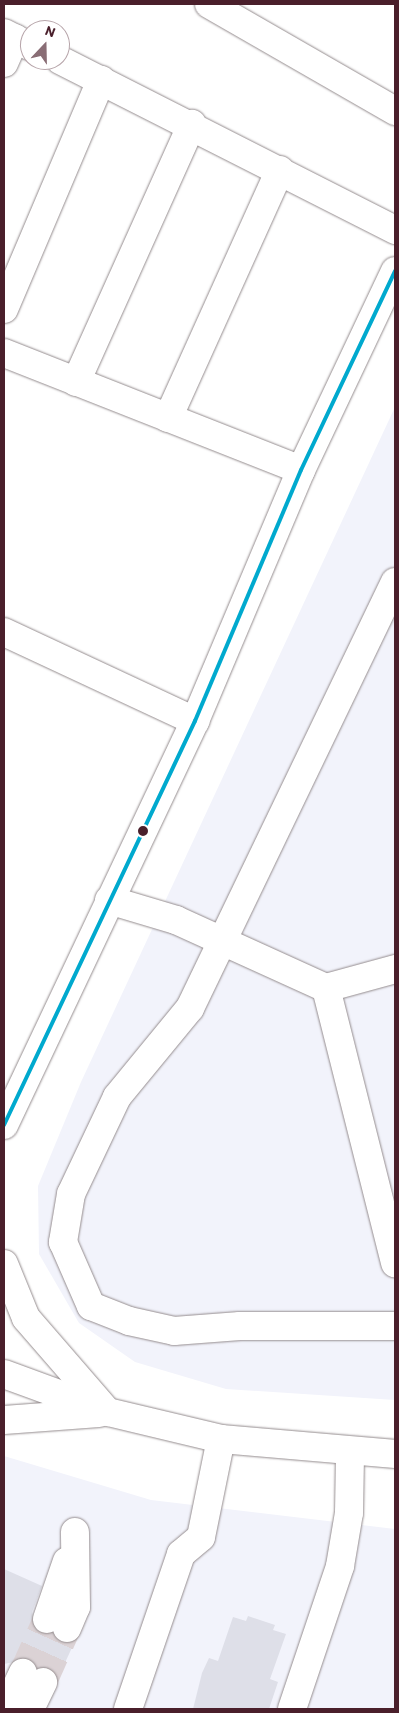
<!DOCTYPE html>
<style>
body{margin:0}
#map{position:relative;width:399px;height:1713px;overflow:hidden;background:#fff;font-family:Itim,sans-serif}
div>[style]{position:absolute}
.built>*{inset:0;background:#f2f3fb}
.building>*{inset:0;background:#dedfe8}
.minor-tunnel>*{height:28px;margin-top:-14px;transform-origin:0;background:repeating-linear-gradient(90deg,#dbd2d5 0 28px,transparent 0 42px)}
.roads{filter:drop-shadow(0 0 1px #948c8e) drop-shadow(0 0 1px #948c8e)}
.minor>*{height:28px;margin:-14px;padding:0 14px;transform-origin:14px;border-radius:14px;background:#fff}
.bus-1>*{height:4px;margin:-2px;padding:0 2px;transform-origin:2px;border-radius:2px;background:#00a9ce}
.dots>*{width:14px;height:14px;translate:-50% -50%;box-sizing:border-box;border:2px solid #fff;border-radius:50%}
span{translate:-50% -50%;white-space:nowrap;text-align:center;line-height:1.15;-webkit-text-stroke:4px #fff;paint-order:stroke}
.frame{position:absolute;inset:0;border:5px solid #4a1f2b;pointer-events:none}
.north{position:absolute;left:20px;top:20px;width:50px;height:50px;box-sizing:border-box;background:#fff;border:1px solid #b7a5aa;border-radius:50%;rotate:21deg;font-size:14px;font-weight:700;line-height:20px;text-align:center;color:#4a1f2b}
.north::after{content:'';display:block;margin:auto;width:18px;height:22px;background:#896d75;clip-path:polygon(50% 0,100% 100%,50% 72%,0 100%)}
</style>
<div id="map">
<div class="built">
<i style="clip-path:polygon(395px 407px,395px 1400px,226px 1389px,135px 1362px,79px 1323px,39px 1254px,38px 1186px,81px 1082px)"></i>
<i style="clip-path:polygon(4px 1456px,151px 1500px,395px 1529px,395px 1709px,4px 1709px)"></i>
</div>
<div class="building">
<i style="clip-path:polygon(4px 1569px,42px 1586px,32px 1612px,36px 1630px,53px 1633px,61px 1642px,75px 1641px,58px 1678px,50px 1668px,37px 1668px,29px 1659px,4px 1664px)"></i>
<i style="clip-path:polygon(248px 1616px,275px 1625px,273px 1630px,286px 1634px,270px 1679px,278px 1682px,269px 1709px,193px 1709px,202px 1673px,209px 1658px,218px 1661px,233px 1617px,246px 1621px)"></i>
</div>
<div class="minor-tunnel">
<i style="left:23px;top:1673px;width:59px;rotate:-66deg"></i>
<i style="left:43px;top:1682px;width:59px;rotate:-66deg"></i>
</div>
<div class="roads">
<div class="minor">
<i style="left:209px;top:4px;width:215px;rotate:29.9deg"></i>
<i style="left:4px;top:33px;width:29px;rotate:27deg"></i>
<i style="left:60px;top:60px;width:376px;rotate:26.9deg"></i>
<i style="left:4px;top:63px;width:27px;rotate:-66deg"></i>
<i style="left:4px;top:309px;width:249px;rotate:-67deg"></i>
<i style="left:4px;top:353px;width:319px;rotate:21.5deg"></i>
<i style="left:76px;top:382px;width:283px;rotate:-65.8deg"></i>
<i style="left:168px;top:418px;width:272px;rotate:-65.7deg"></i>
<i style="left:395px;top:582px;width:473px;rotate:115.7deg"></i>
<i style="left:190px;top:1008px;width:115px;rotate:129.4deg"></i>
<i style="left:117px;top:1097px;width:107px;rotate:115.4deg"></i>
<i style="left:71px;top:1194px;width:49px;rotate:99.5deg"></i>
<i style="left:63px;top:1242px;width:70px;rotate:66.4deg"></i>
<i style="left:91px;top:1306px;width:41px;rotate:21.5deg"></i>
<i style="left:129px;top:1321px;width:46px;rotate:12.5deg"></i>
<i style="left:174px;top:1331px;width:66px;rotate:-4.3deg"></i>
<i style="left:240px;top:1326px;width:155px"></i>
<i style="left:4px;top:632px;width:211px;rotate:25deg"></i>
<i style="left:109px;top:900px;width:70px;rotate:16.6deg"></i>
<i style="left:176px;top:920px;width:165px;rotate:24.4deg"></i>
<i style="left:326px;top:988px;width:284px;rotate:75.9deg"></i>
<i style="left:326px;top:988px;width:72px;rotate:-15.4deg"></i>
<i style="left:4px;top:1125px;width:447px;rotate:-64.7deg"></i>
<i style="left:195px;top:721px;width:272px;rotate:-67.1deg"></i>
<i style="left:301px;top:470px;width:220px;rotate:-64.7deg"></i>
<i style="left:4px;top:1264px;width:58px;rotate:67.8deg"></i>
<i style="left:26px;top:1318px;width:119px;rotate:49.1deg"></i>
<i style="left:4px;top:1374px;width:111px;rotate:20.1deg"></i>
<i style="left:108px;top:1412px;width:116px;rotate:13.4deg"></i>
<i style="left:221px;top:1439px;width:175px;rotate:4.9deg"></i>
<i style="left:4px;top:1420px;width:95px;rotate:-4.2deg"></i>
<i style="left:47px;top:1619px;width:61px;rotate:-71deg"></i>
<i style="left:67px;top:1628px;width:23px;rotate:-67deg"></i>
<i style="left:76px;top:1607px;width:75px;rotate:-90.8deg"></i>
<i style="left:6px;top:1709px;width:40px;rotate:-65deg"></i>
<i style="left:30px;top:1709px;width:30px;rotate:-64deg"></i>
<i style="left:128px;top:1709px;width:164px;rotate:-71.1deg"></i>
<i style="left:181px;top:1554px;width:26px;rotate:-40deg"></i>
<i style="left:201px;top:1537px;width:100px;rotate:-78.5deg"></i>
<i style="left:292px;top:1709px;width:151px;rotate:-71.4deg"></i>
<i style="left:340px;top:1566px;width:54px;rotate:-80.4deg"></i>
<i style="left:349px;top:1513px;width:60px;rotate:-89deg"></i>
</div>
</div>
<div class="bus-1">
<i style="left:4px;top:1125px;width:447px;rotate:-64.7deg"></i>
<i style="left:195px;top:721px;width:272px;rotate:-67.1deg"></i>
<i style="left:301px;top:470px;width:220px;rotate:-64.7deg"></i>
</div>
<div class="dots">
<i style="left:143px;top:831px;background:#4a1f2b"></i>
</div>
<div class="frame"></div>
<div class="north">N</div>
</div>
